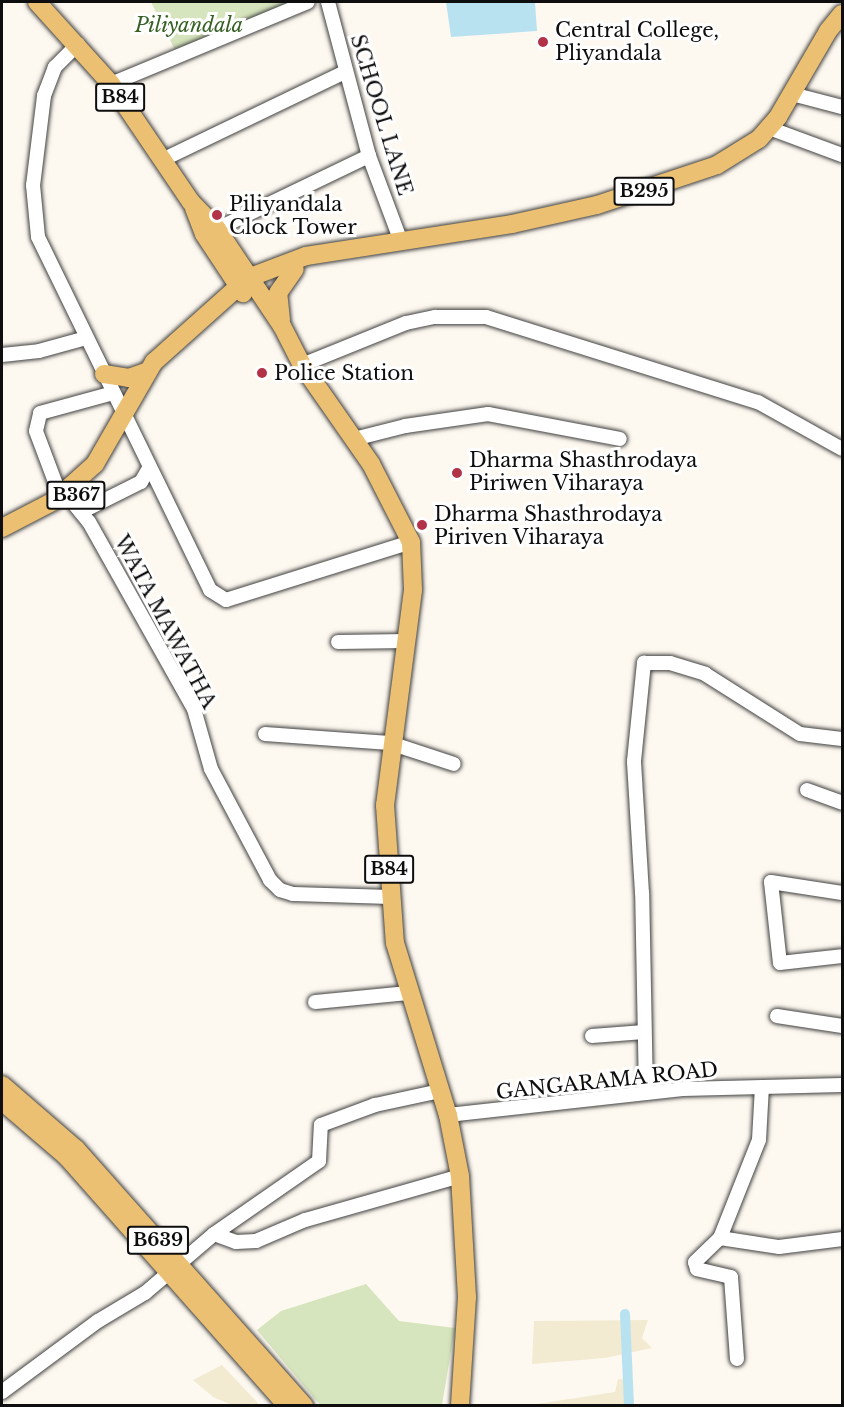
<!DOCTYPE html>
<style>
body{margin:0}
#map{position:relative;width:844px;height:1407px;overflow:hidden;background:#fef9f0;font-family:"Libre Baskerville",serif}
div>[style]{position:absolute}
.farmland>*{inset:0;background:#f2ebd2}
.green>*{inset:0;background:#d6e5bd}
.water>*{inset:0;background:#b9e2f1}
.canal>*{height:10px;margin:-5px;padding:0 5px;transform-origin:5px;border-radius:5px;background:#b9e2f1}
.roads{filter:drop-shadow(0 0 2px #414141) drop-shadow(0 0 2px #414141)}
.minor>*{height:14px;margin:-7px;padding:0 7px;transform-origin:7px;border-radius:7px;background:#fff}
.major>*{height:18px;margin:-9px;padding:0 9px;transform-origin:9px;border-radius:9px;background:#ecc072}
.dots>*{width:16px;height:16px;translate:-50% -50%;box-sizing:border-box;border:3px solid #fff;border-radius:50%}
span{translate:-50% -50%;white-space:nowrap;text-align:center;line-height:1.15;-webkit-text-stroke:6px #fff;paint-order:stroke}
.shield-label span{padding:2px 4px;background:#fff;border:2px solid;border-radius:4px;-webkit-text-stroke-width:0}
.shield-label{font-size:18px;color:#0e0e0e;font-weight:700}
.park-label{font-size:20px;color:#376024;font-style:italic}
.poi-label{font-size:20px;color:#0e0e0e}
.left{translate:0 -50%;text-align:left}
.street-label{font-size:20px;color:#0e0e0e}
.frame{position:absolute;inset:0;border:3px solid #0e0e0e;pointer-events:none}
</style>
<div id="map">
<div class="farmland">
<i style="clip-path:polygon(648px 1320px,642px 1338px,652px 1348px,605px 1358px,532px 1364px,534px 1321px)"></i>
<i style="clip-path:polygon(222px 1365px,257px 1402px,259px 1405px,232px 1405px,213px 1397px,193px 1380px)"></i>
<i style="clip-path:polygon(618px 1379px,629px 1380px,632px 1405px,530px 1405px,615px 1392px)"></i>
</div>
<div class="green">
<i style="clip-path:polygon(151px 2px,303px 2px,177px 54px)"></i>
<i style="clip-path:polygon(366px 1284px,399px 1321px,455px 1328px,442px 1405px,320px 1405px,257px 1330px,281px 1311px)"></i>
</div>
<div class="water">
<i style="clip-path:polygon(446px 2px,535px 2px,537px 31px,451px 37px)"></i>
</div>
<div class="canal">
<i style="left:625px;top:1314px;width:92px;rotate:87.5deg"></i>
</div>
<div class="roads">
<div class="minor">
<i style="left:328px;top:2px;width:159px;rotate:75.1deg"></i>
<i style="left:369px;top:156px;width:89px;rotate:69.5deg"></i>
<i style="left:78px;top:44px;width:33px;rotate:135deg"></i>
<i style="left:55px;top:67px;width:31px;rotate:111deg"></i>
<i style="left:44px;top:96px;width:90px;rotate:97deg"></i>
<i style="left:33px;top:185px;width:52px;rotate:84.5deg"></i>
<i style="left:38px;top:237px;width:393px;rotate:64deg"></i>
<i style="left:210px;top:590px;width:19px;rotate:32deg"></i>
<i style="left:226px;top:600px;width:194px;rotate:-17.4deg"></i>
<i style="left:111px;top:84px;width:213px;rotate:-22.6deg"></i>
<i style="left:792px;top:94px;width:52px;rotate:14.6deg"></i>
<i style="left:769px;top:128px;width:78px;rotate:20.3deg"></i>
<i style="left:162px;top:160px;width:203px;rotate:-25.7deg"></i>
<i style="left:217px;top:229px;width:169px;rotate:-25.7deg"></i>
<i style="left:2px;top:355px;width:37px;rotate:-6deg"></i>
<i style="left:39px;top:351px;width:49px;rotate:-15.5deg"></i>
<i style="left:302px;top:365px;width:112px;rotate:-22deg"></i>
<i style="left:406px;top:323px;width:30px;rotate:-12deg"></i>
<i style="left:435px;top:317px;width:51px"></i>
<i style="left:486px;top:317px;width:285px;rotate:17.4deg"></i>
<i style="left:758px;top:402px;width:96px;rotate:29.2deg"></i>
<i style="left:354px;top:439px;width:53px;rotate:-14.3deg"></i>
<i style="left:405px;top:426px;width:84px;rotate:-8.2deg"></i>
<i style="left:488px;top:414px;width:134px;rotate:10.7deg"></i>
<i style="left:60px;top:495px;width:68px;rotate:-110.6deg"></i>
<i style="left:36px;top:431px;width:18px;rotate:-77deg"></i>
<i style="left:40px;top:413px;width:76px;rotate:-15.3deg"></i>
<i style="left:71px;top:500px;width:28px;rotate:51deg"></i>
<i style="left:89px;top:522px;width:214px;rotate:60.7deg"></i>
<i style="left:194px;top:709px;width:62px;rotate:74.2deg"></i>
<i style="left:211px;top:769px;width:126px;rotate:62deg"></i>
<i style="left:270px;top:880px;width:14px;rotate:45deg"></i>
<i style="left:280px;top:890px;width:14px;rotate:17deg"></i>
<i style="left:293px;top:894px;width:98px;rotate:1.8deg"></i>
<i style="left:81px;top:512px;width:67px;rotate:-26.6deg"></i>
<i style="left:141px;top:482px;width:16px;rotate:-60deg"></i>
<i style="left:338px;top:642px;width:69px;rotate:-0.8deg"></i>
<i style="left:265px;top:734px;width:125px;rotate:4.1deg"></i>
<i style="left:390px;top:743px;width:67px;rotate:18.2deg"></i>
<i style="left:807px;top:790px;width:37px;rotate:20deg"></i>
<i style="left:842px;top:893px;width:72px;rotate:-171.2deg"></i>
<i style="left:771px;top:882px;width:81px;rotate:83.7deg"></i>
<i style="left:780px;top:963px;width:62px;rotate:-6.4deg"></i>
<i style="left:315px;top:1002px;width:94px;rotate:-5.5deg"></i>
<i style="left:777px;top:1016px;width:66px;rotate:8.7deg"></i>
<i style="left:592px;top:1036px;width:52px;rotate:-4.4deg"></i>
<i style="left:646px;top:1093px;width:200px;rotate:-91.1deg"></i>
<i style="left:642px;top:893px;width:132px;rotate:-93.5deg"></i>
<i style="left:634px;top:761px;width:99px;rotate:-84.2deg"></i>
<i style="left:644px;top:663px;width:26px"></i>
<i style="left:670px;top:663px;width:37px;rotate:17deg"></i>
<i style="left:705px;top:674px;width:112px;rotate:32.3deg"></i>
<i style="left:800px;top:734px;width:42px;rotate:6.8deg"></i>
<i style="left:448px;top:1115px;width:236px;rotate:-6.3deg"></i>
<i style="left:683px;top:1089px;width:159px;rotate:-1.4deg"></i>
<i style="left:214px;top:1234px;width:128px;rotate:-34.8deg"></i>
<i style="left:319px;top:1161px;width:36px;rotate:-87deg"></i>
<i style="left:321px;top:1125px;width:58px;rotate:-20.3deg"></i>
<i style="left:375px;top:1105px;width:66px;rotate:-12.2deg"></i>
<i style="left:720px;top:1238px;width:60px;rotate:8.7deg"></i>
<i style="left:779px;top:1247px;width:64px;rotate:-7.2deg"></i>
<i style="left:737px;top:1359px;width:82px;rotate:-94.2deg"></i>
<i style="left:731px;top:1277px;width:35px;rotate:-167deg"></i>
<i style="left:697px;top:1269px;width:7px;rotate:-106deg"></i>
<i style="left:695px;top:1262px;width:35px;rotate:-44deg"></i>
<i style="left:720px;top:1238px;width:105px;rotate:-68.3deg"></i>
<i style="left:759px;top:1140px;width:53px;rotate:-86.8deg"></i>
<i style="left:2px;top:1392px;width:119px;rotate:-36.5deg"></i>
<i style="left:98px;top:1321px;width:55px;rotate:-30.8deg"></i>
<i style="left:145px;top:1293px;width:91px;rotate:-40.5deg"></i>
<i style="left:214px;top:1234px;width:23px;rotate:20deg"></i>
<i style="left:236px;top:1242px;width:20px;rotate:-3deg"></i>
<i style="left:256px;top:1241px;width:53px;rotate:-23.2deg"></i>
<i style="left:305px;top:1220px;width:161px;rotate:-15.8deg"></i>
</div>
<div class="major">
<i style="left:37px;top:2px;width:110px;rotate:47.9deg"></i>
<i style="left:111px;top:84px;width:143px;rotate:55.9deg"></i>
<i style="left:191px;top:202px;width:37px;rotate:46deg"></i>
<i style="left:217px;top:229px;width:117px;rotate:56.2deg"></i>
<i style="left:282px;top:326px;width:44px;rotate:62.9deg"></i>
<i style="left:302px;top:365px;width:121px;rotate:55.1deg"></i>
<i style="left:371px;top:464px;width:88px;rotate:62.9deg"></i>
<i style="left:411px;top:542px;width:48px;rotate:87.6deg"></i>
<i style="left:413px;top:590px;width:217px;rotate:97.4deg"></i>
<i style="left:385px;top:805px;width:138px;rotate:85.9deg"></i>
<i style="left:395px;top:943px;width:180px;rotate:72.9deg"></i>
<i style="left:448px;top:1115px;width:62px;rotate:78.9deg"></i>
<i style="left:460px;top:1176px;width:121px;rotate:86.7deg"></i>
<i style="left:467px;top:1297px;width:109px;rotate:93.7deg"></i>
<i style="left:194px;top:208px;width:28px;rotate:69deg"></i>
<i style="left:204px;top:234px;width:71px;rotate:56.5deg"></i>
<i style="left:281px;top:320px;width:27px;rotate:-96deg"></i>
<i style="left:278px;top:293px;width:29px;rotate:-55deg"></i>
<i style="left:104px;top:374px;width:25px;rotate:9deg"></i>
<i style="left:129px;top:378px;width:20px;rotate:-20deg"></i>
<i style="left:2px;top:528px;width:59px;rotate:-27.4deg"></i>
<i style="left:54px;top:501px;width:55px;rotate:-42.1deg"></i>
<i style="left:95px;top:464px;width:118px;rotate:-60deg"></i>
<i style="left:154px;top:362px;width:126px;rotate:-41.8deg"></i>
<i style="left:248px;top:278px;width:62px;rotate:-20.8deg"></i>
<i style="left:306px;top:256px;width:208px;rotate:-8.8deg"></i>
<i style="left:512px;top:224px;width:87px;rotate:-12.6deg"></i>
<i style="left:597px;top:205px;width:126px;rotate:-18.4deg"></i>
<i style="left:717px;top:165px;width:49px;rotate:-31.8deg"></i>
<i style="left:759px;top:139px;width:29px;rotate:-49deg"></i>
<i style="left:778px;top:117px;width:99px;rotate:-59.8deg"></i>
<i style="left:828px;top:31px;width:22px;rotate:-51deg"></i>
<i style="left:2px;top:1085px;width:98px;rotate:40.9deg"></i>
<i style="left:76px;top:1149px;width:344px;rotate:48.4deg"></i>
<i style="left:2px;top:1101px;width:86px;rotate:40.7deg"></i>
<i style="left:67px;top:1157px;width:332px;rotate:48.5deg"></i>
</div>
</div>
<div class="dots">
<i style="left:543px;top:42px;background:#b23247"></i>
<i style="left:217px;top:215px;background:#b23247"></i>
<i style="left:262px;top:373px;background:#b23247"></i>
<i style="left:457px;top:473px;background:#b23247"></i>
<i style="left:422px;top:525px;background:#b23247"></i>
</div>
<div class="shield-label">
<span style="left:120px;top:97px">B84</span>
<span style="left:644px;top:191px">B295</span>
<span style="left:76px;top:495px">B367</span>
<span style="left:389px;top:869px">B84</span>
<span style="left:158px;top:1240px">B639</span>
</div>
<div class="park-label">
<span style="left:189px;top:25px">Piliyandala</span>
</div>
<div class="poi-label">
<span class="left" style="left:555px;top:42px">Central College,<br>Pliyandala</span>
<span class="left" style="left:229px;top:216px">Piliyandala<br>Clock Tower</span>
<span class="left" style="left:274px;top:373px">Police Station</span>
<span class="left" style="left:469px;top:472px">Dharma Shasthrodaya<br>Piriwen Viharaya</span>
<span class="left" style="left:434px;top:526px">Dharma Shasthrodaya<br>Piriven Viharaya</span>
</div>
<div class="street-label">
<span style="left:381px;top:115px;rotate:73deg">SCHOOL LANE</span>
<span style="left:165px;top:622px;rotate:62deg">WATA MAWATHA</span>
<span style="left:607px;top:1081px;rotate:-6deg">GANGARAMA ROAD</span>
</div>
<div class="frame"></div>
</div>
